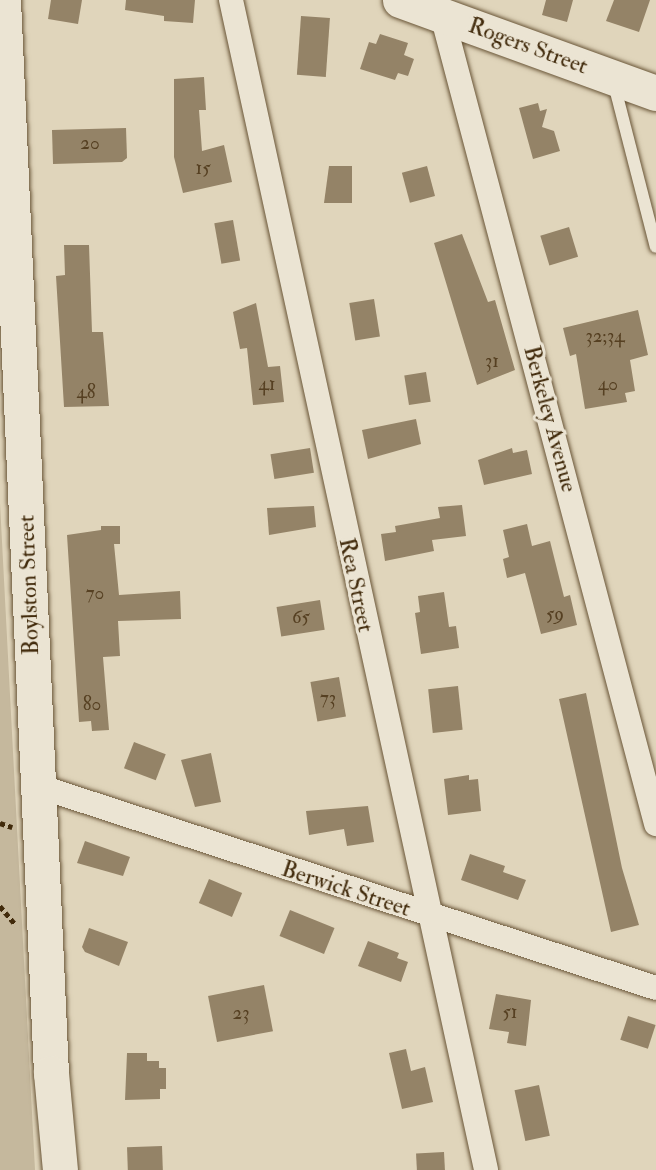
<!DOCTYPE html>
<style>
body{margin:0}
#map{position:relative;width:656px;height:1170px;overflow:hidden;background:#e0d5bb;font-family:"IM FELL Double Pica",serif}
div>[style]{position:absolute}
.green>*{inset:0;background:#c5b89d}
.building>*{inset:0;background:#948367;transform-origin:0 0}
.path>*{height:4.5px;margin-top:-2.25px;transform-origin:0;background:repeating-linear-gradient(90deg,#412a0b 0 5px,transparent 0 8.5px)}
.roads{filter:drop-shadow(0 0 2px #695537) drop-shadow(0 0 2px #695537)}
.lane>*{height:12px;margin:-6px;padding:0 6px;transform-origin:6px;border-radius:6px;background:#ebe4d3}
.street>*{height:24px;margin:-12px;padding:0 12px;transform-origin:12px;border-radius:12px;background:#ebe4d3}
.secondary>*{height:35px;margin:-17.5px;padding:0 17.5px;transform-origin:17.5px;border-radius:17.5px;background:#ebe4d3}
span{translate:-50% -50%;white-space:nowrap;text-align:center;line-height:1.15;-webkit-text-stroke:6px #ebe4d3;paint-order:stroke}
.number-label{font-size:19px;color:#564022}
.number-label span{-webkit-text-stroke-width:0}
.street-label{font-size:23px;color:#412a0b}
</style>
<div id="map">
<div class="green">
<i style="clip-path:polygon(0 503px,10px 695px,35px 1170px,0 1170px)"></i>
</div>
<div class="building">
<i style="clip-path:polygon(51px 0,82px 0,78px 24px,48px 19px)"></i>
<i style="clip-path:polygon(126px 0,195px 0,193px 23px,164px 21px,164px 16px,125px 10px)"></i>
<i style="clip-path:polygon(546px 0,573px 0,567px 22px,542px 15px)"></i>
<i style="clip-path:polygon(614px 0,650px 0,639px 32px,606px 21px)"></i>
<i style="left:301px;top:16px;width:29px;height:59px;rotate:4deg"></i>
<i style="clip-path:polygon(380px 34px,408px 43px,404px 55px,414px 59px,408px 76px,398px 73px,395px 80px,360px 69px,369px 42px,376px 44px)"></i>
<i style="clip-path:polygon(204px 77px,206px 110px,199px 110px,202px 151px,224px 145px,232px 182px,183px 193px,174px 157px,174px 79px)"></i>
<i style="clip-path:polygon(538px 103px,540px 111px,547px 109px,542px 127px,554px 131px,560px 151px,533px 159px,519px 108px)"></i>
<i style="clip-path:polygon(126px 128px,127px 158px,122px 162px,53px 164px,52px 130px)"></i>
<i style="clip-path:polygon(329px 166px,352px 166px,352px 203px,324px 203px)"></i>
<i style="left:427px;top:166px;width:31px;height:26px;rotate:75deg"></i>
<i style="left:233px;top:220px;width:41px;height:19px;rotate:80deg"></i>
<i style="left:569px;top:227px;width:31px;height:30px;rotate:73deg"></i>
<i style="clip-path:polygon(462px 234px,488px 302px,495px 300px,515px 370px,477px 385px,434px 243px)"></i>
<i style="clip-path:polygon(64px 245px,89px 245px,92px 332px,103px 332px,109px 406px,64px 407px,56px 276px,65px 275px)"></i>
<i style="left:374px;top:299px;width:38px;height:25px;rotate:81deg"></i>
<i style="clip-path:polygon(256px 303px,268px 367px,280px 366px,284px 402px,253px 405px,247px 348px,240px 349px,233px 312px)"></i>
<i style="clip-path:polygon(638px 310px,648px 355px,630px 360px,635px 391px,625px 393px,627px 402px,585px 409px,576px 354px,570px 356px,563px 328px)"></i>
<i style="left:426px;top:372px;width:30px;height:22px;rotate:81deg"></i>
<i style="clip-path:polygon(416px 419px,421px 444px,368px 459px,362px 430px)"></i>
<i style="left:310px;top:448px;width:25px;height:40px;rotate:81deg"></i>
<i style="clip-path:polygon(512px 448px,513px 453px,527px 450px,532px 474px,484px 485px,478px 460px)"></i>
<i style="clip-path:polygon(462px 505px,466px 536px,432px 540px,434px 551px,385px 561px,381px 534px,396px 532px,395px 526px,440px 518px,438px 507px)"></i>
<i style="clip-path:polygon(314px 506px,316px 527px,269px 535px,267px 508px)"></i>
<i style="clip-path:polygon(527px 524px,532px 546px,550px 541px,564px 597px,570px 595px,577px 625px,541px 634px,525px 573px,507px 578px,503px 559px,509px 557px,503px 530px)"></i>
<i style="clip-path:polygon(101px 526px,120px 526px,120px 544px,114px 544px,119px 595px,180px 591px,181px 619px,118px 621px,120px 656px,103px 657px,109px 730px,92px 731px,91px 721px,79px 722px,67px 535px,101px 530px)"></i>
<i style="clip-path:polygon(444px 592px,449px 627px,456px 626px,459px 648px,421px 654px,415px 613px,420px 612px,418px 596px)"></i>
<i style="left:320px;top:600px;width:30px;height:44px;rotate:81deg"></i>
<i style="left:339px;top:677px;width:40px;height:29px;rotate:80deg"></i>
<i style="left:458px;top:686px;width:44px;height:30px;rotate:84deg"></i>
<i style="clip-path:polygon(586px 693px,622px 868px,639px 925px,611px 932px,559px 699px)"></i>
<i style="left:134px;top:742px;width:34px;height:28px;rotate:21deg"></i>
<i style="clip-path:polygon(211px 753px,221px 802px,195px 807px,181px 760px)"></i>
<i style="clip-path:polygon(469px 775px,469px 780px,478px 779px,481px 811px,448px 815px,444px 779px)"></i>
<i style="clip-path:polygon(368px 806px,374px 842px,347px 846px,344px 829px,309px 835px,306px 811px)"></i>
<i style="clip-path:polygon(85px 841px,130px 857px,123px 876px,77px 863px)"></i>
<i style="clip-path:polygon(470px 854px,505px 866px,503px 872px,526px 880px,518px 900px,461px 880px)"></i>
<i style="left:209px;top:879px;width:36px;height:26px;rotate:23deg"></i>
<i style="left:290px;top:910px;width:48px;height:28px;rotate:22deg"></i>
<i style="clip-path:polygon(89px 928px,128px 942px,119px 966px,85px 952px,82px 947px)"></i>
<i style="clip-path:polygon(368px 941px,399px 953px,397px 958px,408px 962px,401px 982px,358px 966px)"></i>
<i style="left:264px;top:985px;width:47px;height:57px;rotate:79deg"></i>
<i style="clip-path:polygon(496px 994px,531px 1000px,526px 1046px,507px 1043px,509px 1032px,489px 1029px)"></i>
<i style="left:628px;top:1016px;width:29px;height:25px;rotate:18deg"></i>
<i style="clip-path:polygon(406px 1049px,411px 1071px,425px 1067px,433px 1102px,402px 1109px,389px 1053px)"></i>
<i style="clip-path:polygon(127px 1053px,147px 1053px,147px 1061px,159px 1061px,159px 1068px,166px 1068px,166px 1089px,160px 1089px,160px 1099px,125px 1100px)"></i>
<i style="left:539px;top:1085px;width:52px;height:25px;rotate:78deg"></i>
<i style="left:162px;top:1146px;width:24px;height:35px;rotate:88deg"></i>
<i style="left:444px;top:1152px;width:18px;height:28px;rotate:87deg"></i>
</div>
<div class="path">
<i style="left:0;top:823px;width:13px;rotate:18deg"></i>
<i style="left:0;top:906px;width:25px;rotate:50deg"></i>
</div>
<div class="roads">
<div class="lane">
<i style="left:614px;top:84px;width:168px;rotate:75.6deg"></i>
</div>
<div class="street">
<i style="left:231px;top:0;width:1197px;rotate:77.7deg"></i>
<i style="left:442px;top:15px;width:837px;rotate:75.18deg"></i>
<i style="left:38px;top:786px;width:650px;rotate:18.1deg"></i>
</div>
<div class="secondary">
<i style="left:3px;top:0;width:1074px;rotate:87.44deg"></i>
<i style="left:51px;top:1073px;width:97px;rotate:84.7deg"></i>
<i style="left:400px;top:0;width:272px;rotate:20deg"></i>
</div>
</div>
<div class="number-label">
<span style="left:90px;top:144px">20</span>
<span style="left:203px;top:169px">15</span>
<span style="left:605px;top:337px">32;34</span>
<span style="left:492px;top:362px">31</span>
<span style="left:267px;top:385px">41</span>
<span style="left:608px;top:385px">40</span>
<span style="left:86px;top:393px">48</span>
<span style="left:95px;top:594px">70</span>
<span style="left:555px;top:615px">59</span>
<span style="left:301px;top:618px">65</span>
<span style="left:328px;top:699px">73</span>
<span style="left:92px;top:705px">80</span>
<span style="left:510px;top:1013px">51</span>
<span style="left:241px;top:1014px">23</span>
</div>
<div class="street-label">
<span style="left:528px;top:46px;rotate:20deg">Rogers Street</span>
<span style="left:550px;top:419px;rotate:75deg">Berkeley Avenue</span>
<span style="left:29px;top:585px;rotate:-92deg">Boylston Street</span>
<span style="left:356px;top:585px;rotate:78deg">Rea Street</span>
<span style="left:346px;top:889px;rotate:18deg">Berwick Street</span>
</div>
</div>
